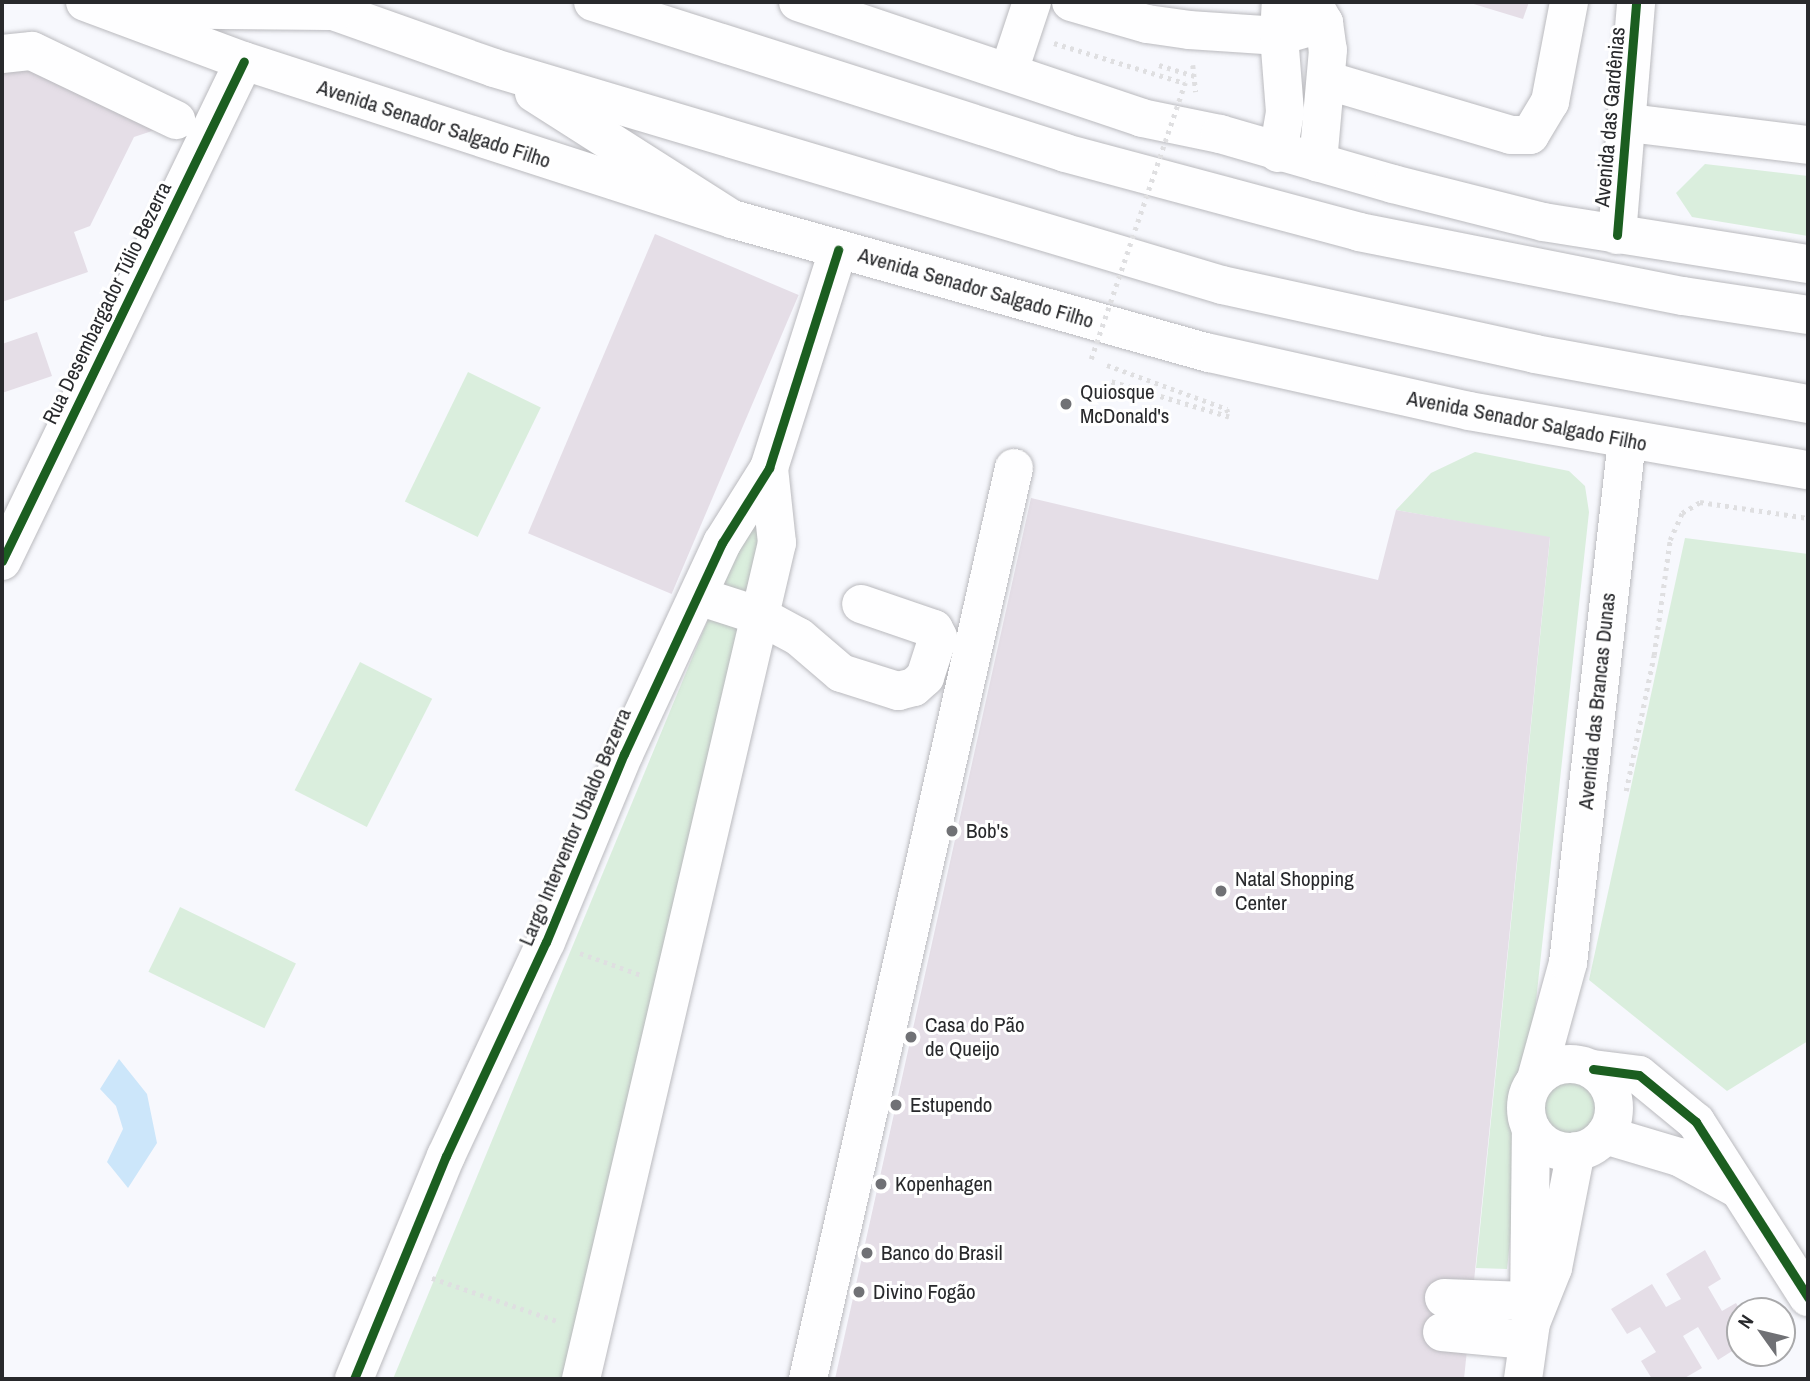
<!DOCTYPE html>
<meta charset="utf-8">
<style>
body{margin:0}
#map{position:relative;width:1810px;height:1381px;overflow:hidden;background:#f7f8fd;font-family:"Archivo Narrow",sans-serif}
div>[style]{position:absolute}
.green>*{inset:0;background:#daeedd;transform-origin:0 0}
.round{border-radius:50%}
.water>*{inset:0;background:#cce6fa}
.building>*{inset:0;background:#e5dee7;transform-origin:0 0}
.path>*{height:4.5px;margin-top:-2.25px;transform-origin:0;background:repeating-linear-gradient(90deg,#dfdfe1 0 3.5px,transparent 0 8.5px)}
.roads{filter:drop-shadow(0 0 2px #bababe) drop-shadow(0 0 2px #bababe)}
.minor>*{height:38px;margin:-19px;padding:0 19px;transform-origin:19px;border-radius:19px;background:#fefeff}
.major>*{height:38px;margin:-19px;padding:0 19px;transform-origin:19px;border-radius:19px;background:#fefeff}
.major>.ring{margin:-19px;padding:0;box-sizing:content-box;background:none;border:38px solid #fefeff;border-radius:50%}
.highway>*{height:38px;margin:-19px;padding:0 19px;transform-origin:19px;border-radius:19px;background:#fefeff}
.path-bridge>*{height:4.5px;margin-top:-2.25px;transform-origin:0;background:repeating-linear-gradient(90deg,#dfdfe1 0 3.5px,transparent 0 8.5px)}
.cycleway>*{height:9px;margin:-4.5px;padding:0 4.5px;transform-origin:4.5px;border-radius:4.5px;background:#1b5e20}
.dots>*{width:19px;height:19px;translate:-50% -50%;box-sizing:border-box;border:4px solid #fff;border-radius:50%}
span{translate:-50% -50%;white-space:nowrap;text-align:center;line-height:1.15;-webkit-text-stroke:6px #fff;paint-order:stroke}
.street-label{font-size:21px;color:#28292c}
.poi-label{font-size:21px;color:#28292c}
.left{translate:0 -50%;text-align:left}
.frame{position:absolute;inset:0;border:4px solid #28292c;pointer-events:none}
.north{position:absolute;left:1726px;top:1297px;width:70px;height:70px;box-sizing:border-box;background:#fff;border:2px solid #a9a9ab;border-radius:50%;rotate:304deg;font-size:19px;font-weight:700;line-height:28px;text-align:center;color:#28292c}
.north::after{content:'';display:block;margin:auto;width:24px;height:32px;background:#707175;clip-path:polygon(50% 0,100% 100%,50% 72%,0 100%)}
</style>
<div id="map">
<div class="green">
<i style="clip-path:polygon(1705px 164px,1808px 176px,1808px 236px,1692px 217px,1676px 193px)"></i>
<i style="left:468px;top:372px;width:81px;height:144px;rotate:26deg"></i>
<i style="clip-path:polygon(1475px 452px,1569px 471px,1585px 486px,1589px 512px,1507px 1269px,1476px 1268px,1550px 538px,1396px 510px,1431px 473px)"></i>
<i style="clip-path:polygon(764px 504px,767px 539px,570px 1379px,393px 1379px,741px 540px)"></i>
<i style="clip-path:polygon(1685px 538px,1808px 554px,1808px 1041px,1727px 1091px,1589px 980px)"></i>
<i style="left:360px;top:662px;width:81px;height:144px;rotate:27deg"></i>
<i style="left:180px;top:907px;width:129px;height:72px;rotate:26deg"></i>
<i class="round" style="left:1539px;top:1077px;width:62px;height:62px"></i>
</div>
<div class="water">
<i style="clip-path:polygon(119px 1059px,147px 1094px,157px 1143px,128px 1188px,107px 1162px,123px 1129px,116px 1106px,100px 1089px)"></i>
</div>
<div class="building">
<i style="clip-path:polygon(1467px 2px,1529px 2px,1523px 19px)"></i>
<i style="clip-path:polygon(30px 57px,167px 126px,134px 137px,90px 226px,74px 232px,88px 272px,2px 302px,2px 66px)"></i>
<i style="left:655px;top:234px;width:156px;height:325px;rotate:23deg"></i>
<i style="clip-path:polygon(37px 332px,52px 376px,2px 393px,2px 344px)"></i>
<i style="clip-path:polygon(1031px 498px,1378px 580px,1396px 510px,1550px 537px,1464px 1379px,835px 1379px)"></i>
<i style="clip-path:polygon(1705px 1250px,1721px 1279px,1708px 1287px,1722px 1311px,1736px 1303px,1740px 1310px,1740px 1346px,1718px 1360px,1698px 1327px,1683px 1336px,1702px 1368px,1683px 1379px,1652px 1379px,1641px 1361px,1656px 1352px,1640px 1327px,1627px 1334px,1611px 1309px,1652px 1284px,1666px 1307px,1681px 1299px,1666px 1274px)"></i>
</div>
<div class="path">
<i style="left:1054px;top:43px;width:137px;rotate:17deg"></i>
<i style="left:1159px;top:65px;width:38px;rotate:17deg"></i>
<i style="left:1193px;top:65px;width:27px;rotate:84deg"></i>
<i style="left:1107px;top:365px;width:128px;rotate:20.1deg"></i>
<i style="left:1227px;top:409px;width:8px;rotate:76deg"></i>
<i style="left:1229px;top:417px;width:126px;rotate:-163.4deg"></i>
<i style="left:1626px;top:791px;width:139px;rotate:-78.4deg"></i>
<i style="left:1654px;top:655px;width:116px;rotate:-82.1deg"></i>
<i style="left:1670px;top:540px;width:30px;rotate:-66deg"></i>
<i style="left:1682px;top:513px;width:21px;rotate:-31deg"></i>
<i style="left:1700px;top:502px;width:109px;rotate:8.4deg"></i>
<i style="left:580px;top:953px;width:65px;rotate:19.8deg"></i>
<i style="left:432px;top:1278px;width:135px;rotate:19deg"></i>
</div>
<div class="roads">
<div class="minor">
<i style="left:1071px;top:2px;width:79px;rotate:16.1deg"></i>
<i style="left:1147px;top:24px;width:42px;rotate:8.1deg"></i>
<i style="left:1189px;top:30px;width:90px;rotate:3.8deg"></i>
<i style="left:1279px;top:36px;width:47px;rotate:-16.1deg"></i>
<i style="left:1312px;top:2px;width:24px;rotate:60deg"></i>
<i style="left:1324px;top:23px;width:27px;rotate:82deg"></i>
<i style="left:1328px;top:50px;width:113px;rotate:95.1deg"></i>
<i style="left:2px;top:54px;width:30px;rotate:-6deg"></i>
<i style="left:32px;top:51px;width:160px;rotate:25.6deg"></i>
<i style="left:1009px;top:71px;width:73px;rotate:-71.6deg"></i>
<i style="left:1329px;top:81px;width:190px;rotate:16.5deg"></i>
<i style="left:1511px;top:135px;width:19px"></i>
<i style="left:1530px;top:135px;width:39px;rotate:-59deg"></i>
<i style="left:1550px;top:102px;width:102px;rotate:-79.2deg"></i>
<i style="left:1629px;top:123px;width:180px;rotate:7deg"></i>
<i style="left:1278px;top:153px;width:42px;rotate:-80.3deg"></i>
<i style="left:1285px;top:112px;width:76px;rotate:-94.5deg"></i>
<i style="left:1279px;top:36px;width:34px;rotate:-87deg"></i>
<i style="left:1617px;top:235px;width:234px;rotate:-85.3deg"></i>
<i style="left:2px;top:561px;width:555px;rotate:-64.17deg"></i>
<i style="left:698px;top:596px;width:65px;rotate:17.9deg"></i>
<i style="left:760px;top:616px;width:44px;rotate:28.3deg"></i>
<i style="left:799px;top:637px;width:55px;rotate:40.6deg"></i>
<i style="left:841px;top:673px;width:60px;rotate:17.5deg"></i>
<i style="left:898px;top:691px;width:16px;rotate:-14deg"></i>
<i style="left:914px;top:687px;width:15px;rotate:-42deg"></i>
<i style="left:925px;top:677px;width:42px;rotate:-72deg"></i>
<i style="left:938px;top:637px;width:9px;rotate:-117deg"></i>
<i style="left:934px;top:629px;width:77px;rotate:-161.1deg"></i>
<i style="left:1593px;top:1069px;width:46px;rotate:7.4deg"></i>
<i style="left:1639px;top:1075px;width:74px;rotate:39.5deg"></i>
<i style="left:1696px;top:1122px;width:208px;rotate:57.4deg"></i>
<i style="left:1605px;top:1135px;width:77px;rotate:16.6deg"></i>
<i style="left:1679px;top:1157px;width:67px;rotate:28.5deg"></i>
<i style="left:1444px;top:1298px;width:83px;rotate:2.1deg"></i>
<i style="left:1442px;top:1332px;width:85px;rotate:5.4deg"></i>
<i style="left:354px;top:1379px;width:241px;rotate:-67.6deg"></i>
<i style="left:446px;top:1156px;width:236px;rotate:-65deg"></i>
<i style="left:546px;top:942px;width:204px;rotate:-67.5deg"></i>
<i style="left:624px;top:754px;width:233px;rotate:-65.1deg"></i>
<i style="left:722px;top:543px;width:89px;rotate:-57.9deg"></i>
<i style="left:769px;top:468px;width:229px;rotate:-72.4deg"></i>
<i style="left:581px;top:1379px;width:859px;rotate:-76.81deg"></i>
<i style="left:777px;top:543px;width:75px;rotate:-96.1deg"></i>
<i style="left:808px;top:1379px;width:934px;rotate:-77.26deg"></i>
</div>
<div class="major">
<i style="left:85px;top:2px;width:170px;rotate:20.4deg"></i>
<i style="left:244px;top:61px;width:513px;rotate:17.94deg"></i>
<i style="left:732px;top:219px;width:496px;rotate:15.7deg"></i>
<i style="left:1210px;top:353px;width:265px;rotate:12.6deg"></i>
<i style="left:1469px;top:411px;width:344px;rotate:9.9deg"></i>
<i style="left:798px;top:2px;width:363px;rotate:18.6deg"></i>
<i style="left:1142px;top:118px;width:80px;rotate:11.6deg"></i>
<i style="left:1220px;top:134px;width:180px;rotate:16.1deg"></i>
<i style="left:1393px;top:184px;width:155px;rotate:14.2deg"></i>
<i style="left:1543px;top:222px;width:268px;rotate:9deg"></i>
<i class="ring" style="left:1526px;top:1064px;width:50px;height:50px"></i>
<i style="left:1536px;top:1079px;width:120px;rotate:-74.6deg"></i>
<i style="left:1568px;top:963px;width:526px;rotate:-83.56deg"></i>
<i style="left:1529px;top:1312px;width:183px;rotate:-89.4deg"></i>
<i style="left:1523px;top:1379px;width:57px;rotate:-81.9deg"></i>
<i style="left:1531px;top:1323px;width:59px;rotate:-68.2deg"></i>
<i style="left:1553px;top:1268px;width:119px;rotate:-78.9deg"></i>
</div>
<div class="highway">
<i style="left:308px;top:2px;width:197px;rotate:19.5deg"></i>
<i style="left:494px;top:68px;width:760px;rotate:16.6deg"></i>
<i style="left:1222px;top:285px;width:321px;rotate:12.4deg"></i>
<i style="left:1535px;top:354px;width:278px;rotate:10.4deg"></i>
<i style="left:593px;top:2px;width:496px;rotate:17.7deg"></i>
<i style="left:1065px;top:153px;width:304px;rotate:15deg"></i>
<i style="left:1359px;top:232px;width:330px;rotate:11.2deg"></i>
<i style="left:1683px;top:296px;width:126px;rotate:8.6deg"></i>
<i style="left:110px;top:9px;width:226px;rotate:0.5deg"></i>
<i style="left:534px;top:93px;width:235px;rotate:32.5deg"></i>
</div>
</div>
<div class="path-bridge">
<i style="left:1091px;top:359px;width:292px;rotate:-71.2deg"></i>
</div>
<div class="cycleway">
<i style="left:1617px;top:235px;width:234px;rotate:-85.3deg"></i>
<i style="left:2px;top:561px;width:555px;rotate:-64.17deg"></i>
<i style="left:1593px;top:1069px;width:46px;rotate:7.4deg"></i>
<i style="left:1639px;top:1075px;width:74px;rotate:39.5deg"></i>
<i style="left:1696px;top:1122px;width:208px;rotate:57.4deg"></i>
<i style="left:354px;top:1379px;width:241px;rotate:-67.6deg"></i>
<i style="left:446px;top:1156px;width:236px;rotate:-65deg"></i>
<i style="left:546px;top:942px;width:204px;rotate:-67.5deg"></i>
<i style="left:624px;top:754px;width:233px;rotate:-65.1deg"></i>
<i style="left:722px;top:543px;width:89px;rotate:-57.9deg"></i>
<i style="left:769px;top:468px;width:229px;rotate:-72.4deg"></i>
</div>
<div class="dots">
<i style="left:1066px;top:404px;background:#707175"></i>
<i style="left:952px;top:831px;background:#707175"></i>
<i style="left:1221px;top:891px;background:#707175"></i>
<i style="left:911px;top:1037px;background:#707175"></i>
<i style="left:896px;top:1105px;background:#707175"></i>
<i style="left:881px;top:1184px;background:#707175"></i>
<i style="left:867px;top:1253px;background:#707175"></i>
<i style="left:859px;top:1292px;background:#707175"></i>
</div>
<div class="street-label">
<span style="left:1610px;top:117px;rotate:-85deg">Avenida das Gardênias</span>
<span style="left:434px;top:124px;rotate:18deg">Avenida Senador Salgado Filho</span>
<span style="left:976px;top:288px;rotate:16deg">Avenida Senador Salgado Filho</span>
<span style="left:107px;top:303px;rotate:-64deg">Rua Desembargador Túlio Bezerra</span>
<span style="left:1527px;top:421px;rotate:11deg">Avenida Senador Salgado Filho</span>
<span style="left:1597px;top:701px;rotate:-84deg">Avenida das Brancas Dunas</span>
<span style="left:575px;top:827px;rotate:-67deg">Largo Interventor Ubaldo Bezerra</span>
</div>
<div class="poi-label">
<span class="left" style="left:1080px;top:404px">Quiosque<br>McDonald's</span>
<span class="left" style="left:966px;top:831px">Bob's</span>
<span class="left" style="left:1235px;top:891px">Natal Shopping<br>Center</span>
<span class="left" style="left:925px;top:1037px">Casa do Pão<br>de Queijo</span>
<span class="left" style="left:910px;top:1105px">Estupendo</span>
<span class="left" style="left:895px;top:1184px">Kopenhagen</span>
<span class="left" style="left:881px;top:1253px">Banco do Brasil</span>
<span class="left" style="left:873px;top:1292px">Divino Fogão</span>
</div>
<div class="frame"></div>
<div class="north">N</div>
</div>
